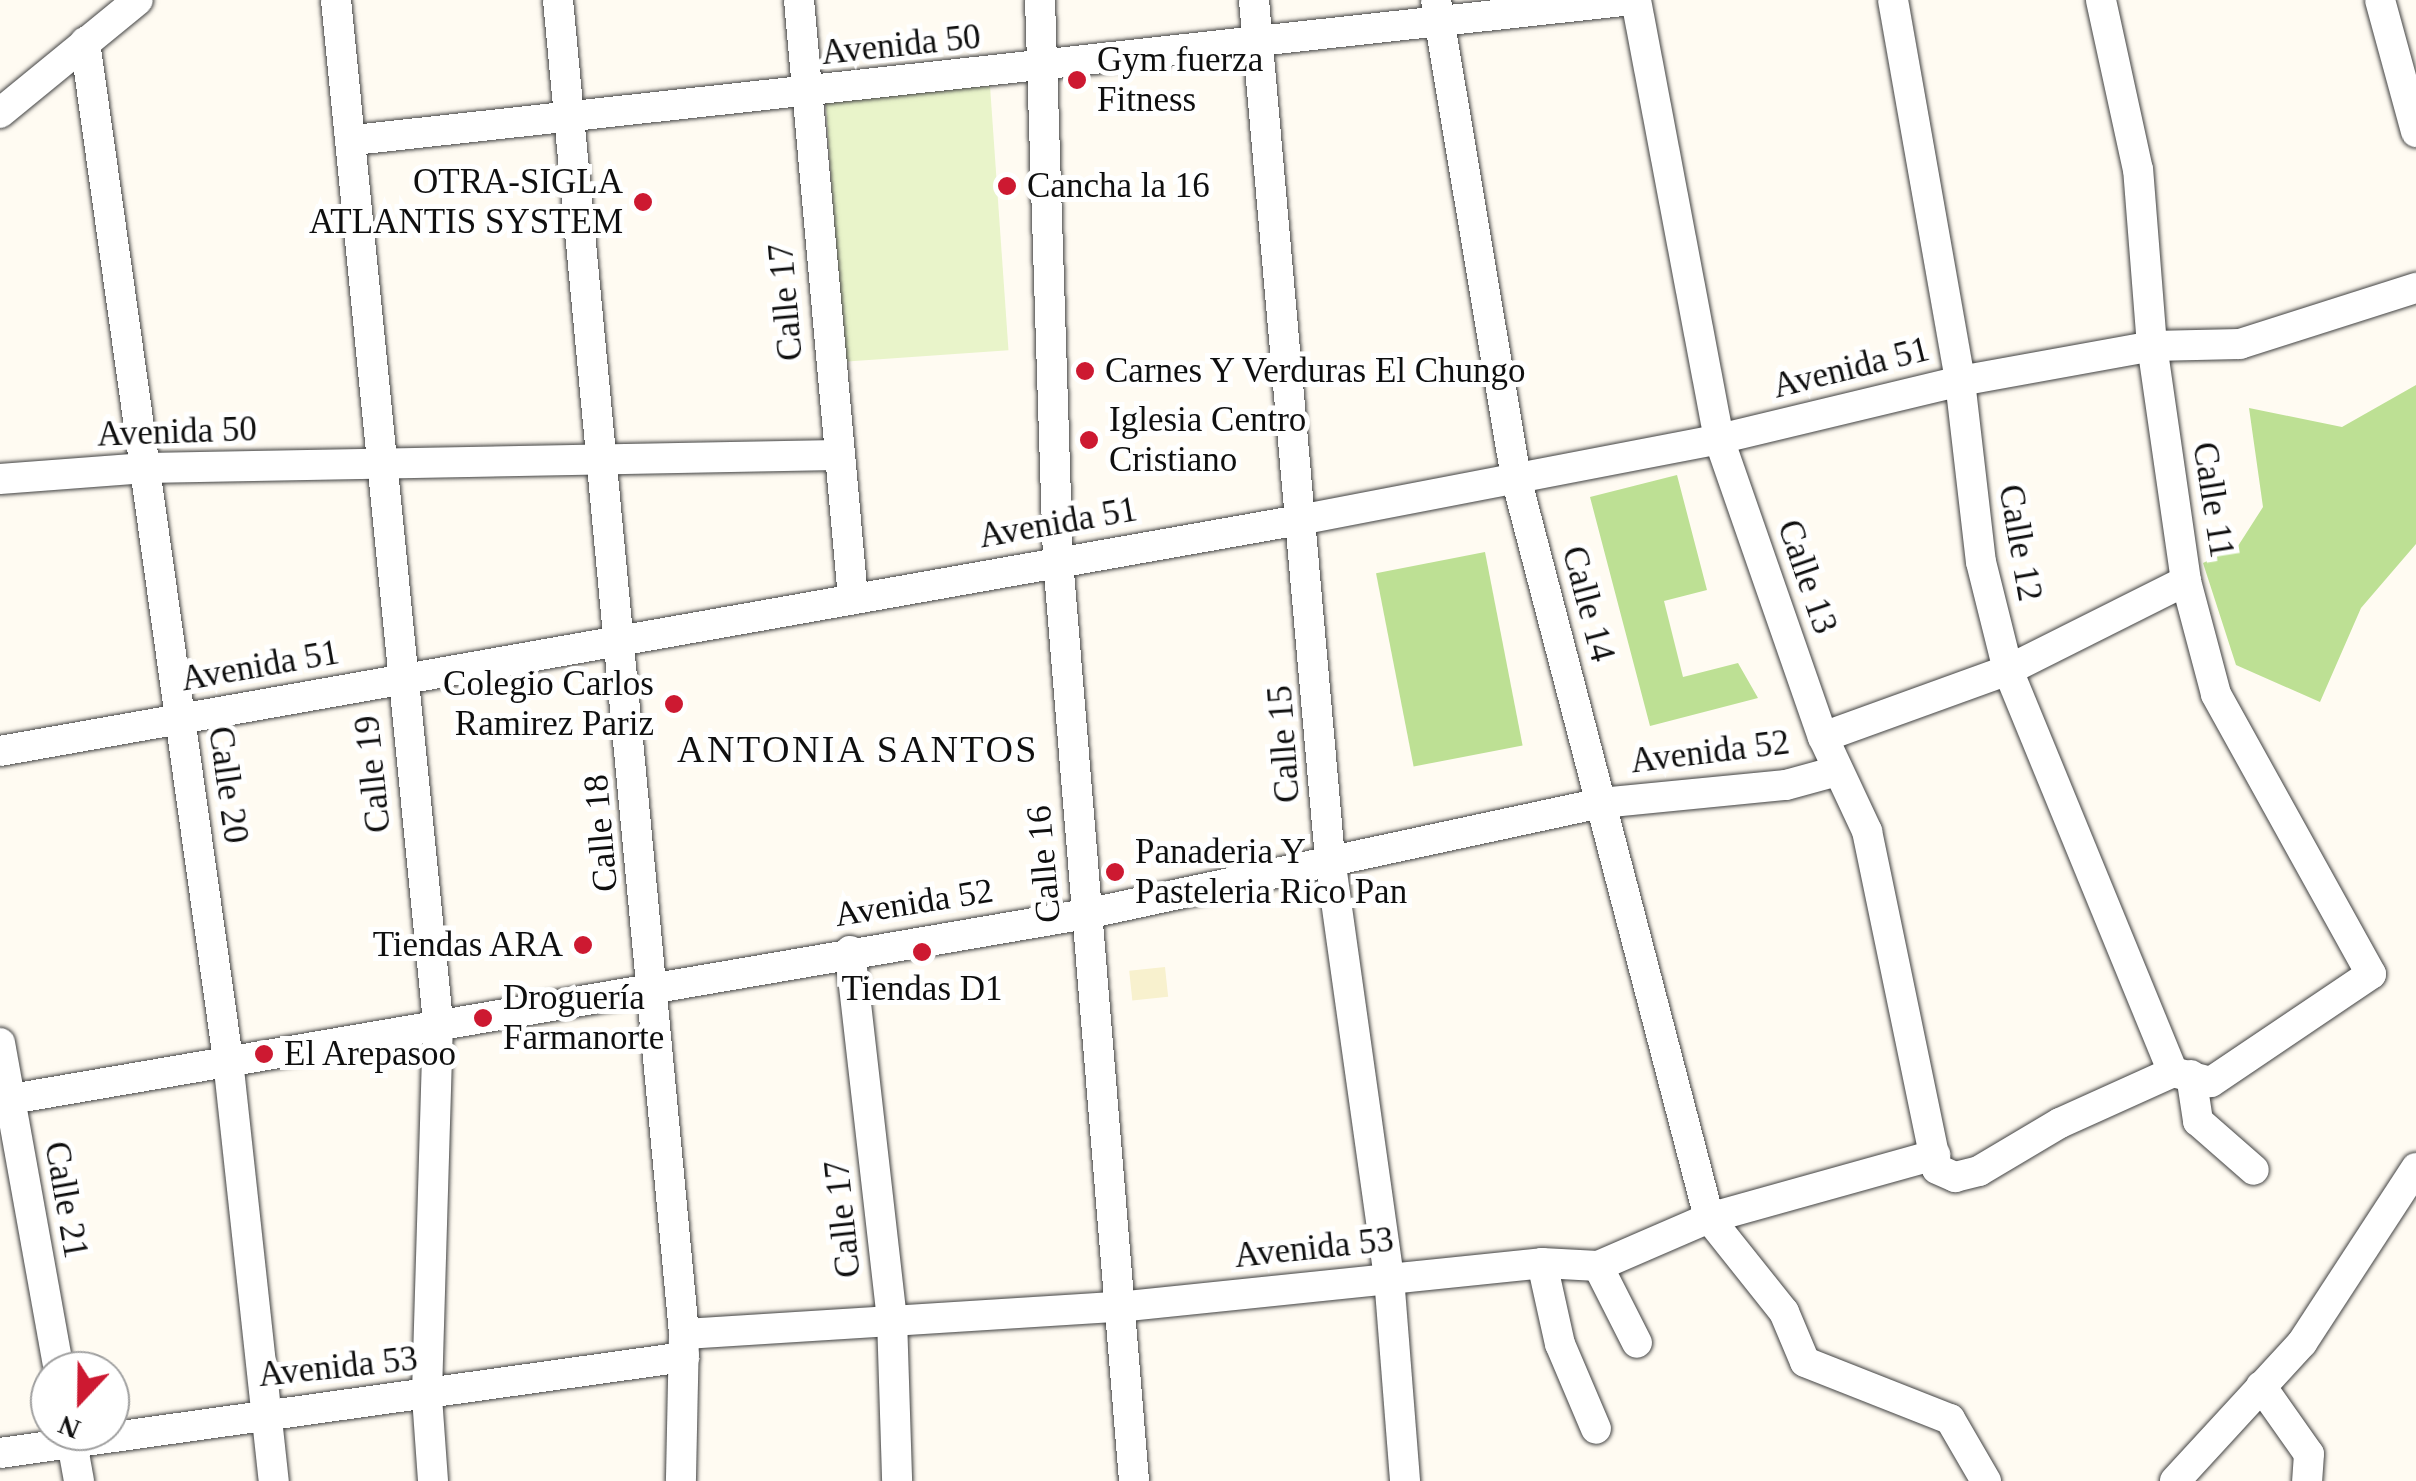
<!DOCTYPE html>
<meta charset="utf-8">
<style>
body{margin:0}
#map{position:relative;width:2416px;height:1481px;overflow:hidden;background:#fffbf2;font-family:Georgia,serif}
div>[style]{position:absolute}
.farmland>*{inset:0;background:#f8f1ce;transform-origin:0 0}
.forest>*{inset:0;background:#bde094;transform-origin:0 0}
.pitch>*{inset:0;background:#e9f4ca;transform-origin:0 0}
.roads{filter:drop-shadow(0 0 2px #424242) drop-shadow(0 0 2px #424242)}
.minor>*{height:30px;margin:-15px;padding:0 15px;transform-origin:15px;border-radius:15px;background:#fff}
.dots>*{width:28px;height:28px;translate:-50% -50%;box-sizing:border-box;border:5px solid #fff;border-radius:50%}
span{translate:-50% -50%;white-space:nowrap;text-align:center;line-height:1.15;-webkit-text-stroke:10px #fff;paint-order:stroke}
.street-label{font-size:35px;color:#0f0f0f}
.poi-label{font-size:35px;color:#0f0f0f}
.left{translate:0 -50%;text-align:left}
.right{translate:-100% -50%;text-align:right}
.neighbourhood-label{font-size:38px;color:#0f0f0f;letter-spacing:2.5px}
.north{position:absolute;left:30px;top:1351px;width:100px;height:100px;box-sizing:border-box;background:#fff;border:2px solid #9f9f9f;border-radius:50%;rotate:202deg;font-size:28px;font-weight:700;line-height:40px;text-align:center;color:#0f0f0f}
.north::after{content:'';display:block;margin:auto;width:35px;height:45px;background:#cd1931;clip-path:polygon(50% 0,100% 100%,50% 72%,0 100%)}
</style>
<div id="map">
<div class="farmland">
<i style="left:1165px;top:967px;width:30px;height:36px;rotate:84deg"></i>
</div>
<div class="forest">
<i style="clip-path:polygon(2416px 385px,2416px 544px,2361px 608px,2320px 702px,2236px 665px,2203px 563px,2238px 546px,2263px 507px,2249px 408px,2342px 427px)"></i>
<i style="clip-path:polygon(1677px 475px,1707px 590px,1664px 601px,1683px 677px,1738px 663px,1758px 698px,1650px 726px,1590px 497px)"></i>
<i style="left:1485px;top:552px;width:197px;height:111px;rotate:79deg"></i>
</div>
<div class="pitch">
<i style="left:990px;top:86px;width:265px;height:165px;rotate:86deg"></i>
</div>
<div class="roads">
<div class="minor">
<i style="left:336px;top:0;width:1027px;rotate:84.3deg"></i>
<i style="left:438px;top:1022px;width:375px;rotate:91.7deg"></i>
<i style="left:427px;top:1397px;width:84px;rotate:85.9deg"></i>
<i style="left:558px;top:0;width:1340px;rotate:84.6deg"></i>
<i style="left:684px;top:1334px;width:147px;rotate:91.2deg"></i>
<i style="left:799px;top:0;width:600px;rotate:84.84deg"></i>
<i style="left:1040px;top:0;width:560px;rotate:88.16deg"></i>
<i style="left:1058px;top:560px;width:924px;rotate:85.28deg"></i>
<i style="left:1254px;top:0;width:861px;rotate:84.94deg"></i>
<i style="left:1330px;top:858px;width:423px;rotate:82deg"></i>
<i style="left:1389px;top:1277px;width:205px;rotate:85.5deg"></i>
<i style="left:1436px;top:0;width:485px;rotate:80.5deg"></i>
<i style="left:1516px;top:478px;width:765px;rotate:75.38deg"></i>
<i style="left:1709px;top:1218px;width:120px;rotate:51.4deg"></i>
<i style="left:1784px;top:1312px;width:54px;rotate:67.2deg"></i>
<i style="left:1805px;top:1362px;width:156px;rotate:21.5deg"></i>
<i style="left:1950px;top:1419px;width:72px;rotate:59.9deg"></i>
<i style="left:1636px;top:0;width:447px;rotate:79.3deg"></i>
<i style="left:1719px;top:439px;width:316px;rotate:70.8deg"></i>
<i style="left:1823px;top:737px;width:104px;rotate:64.9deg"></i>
<i style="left:1867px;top:831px;width:345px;rotate:78.3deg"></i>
<i style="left:1937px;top:1169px;width:20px;rotate:24deg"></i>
<i style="left:1955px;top:1177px;width:25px;rotate:-14deg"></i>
<i style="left:1979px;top:1171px;width:94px;rotate:-30.7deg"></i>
<i style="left:2060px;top:1123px;width:124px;rotate:-24.3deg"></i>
<i style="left:2173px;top:1072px;width:39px;rotate:15deg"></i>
<i style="left:2211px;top:1082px;width:193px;rotate:-34deg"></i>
<i style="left:2371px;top:974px;width:320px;rotate:-119deg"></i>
<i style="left:2216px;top:694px;width:117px;rotate:-104.9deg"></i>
<i style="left:2186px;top:581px;width:237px;rotate:-98.2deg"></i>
<i style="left:2152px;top:346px;width:177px;rotate:-94.5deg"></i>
<i style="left:2138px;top:170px;width:174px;rotate:-102.3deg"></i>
<i style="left:1893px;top:0;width:387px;rotate:80deg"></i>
<i style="left:1960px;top:381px;width:182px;rotate:83.4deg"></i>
<i style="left:1981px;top:562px;width:111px;rotate:76deg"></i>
<i style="left:2008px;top:670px;width:435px;rotate:67.7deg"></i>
<i style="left:2380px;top:0;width:137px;rotate:74.7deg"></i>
<i style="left:85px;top:42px;width:1028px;rotate:82deg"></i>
<i style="left:228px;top:1060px;width:424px;rotate:83.8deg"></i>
<i style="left:0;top:113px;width:178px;rotate:-39.3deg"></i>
<i style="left:354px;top:140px;width:1287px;rotate:-6.25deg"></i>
<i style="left:0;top:479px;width:146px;rotate:-4.3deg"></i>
<i style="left:146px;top:468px;width:691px;rotate:-1.08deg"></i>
<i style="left:1823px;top:737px;width:197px;rotate:-19.9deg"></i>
<i style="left:2008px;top:670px;width:199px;rotate:-26.6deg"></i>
<i style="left:0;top:751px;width:1325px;rotate:-10.08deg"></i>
<i style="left:1305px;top:519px;width:422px;rotate:-10.9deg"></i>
<i style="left:1719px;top:439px;width:248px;rotate:-13.5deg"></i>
<i style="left:1960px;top:381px;width:195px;rotate:-10.3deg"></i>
<i style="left:2152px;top:346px;width:88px;rotate:-1.3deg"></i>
<i style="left:2240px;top:344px;width:185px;rotate:-17.7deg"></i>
<i style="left:850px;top:951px;width:369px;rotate:83.5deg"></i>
<i style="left:892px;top:1318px;width:163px;rotate:88.2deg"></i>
<i style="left:0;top:1043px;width:333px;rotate:79.8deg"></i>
<i style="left:2191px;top:1075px;width:47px;rotate:81.3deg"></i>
<i style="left:2198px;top:1121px;width:74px;rotate:41.2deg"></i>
<i style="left:0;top:1101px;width:1102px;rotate:-9.77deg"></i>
<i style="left:1086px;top:914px;width:527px;rotate:-12.16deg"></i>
<i style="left:1601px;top:803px;width:186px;rotate:-5.6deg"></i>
<i style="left:1786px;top:785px;width:53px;rotate:-15.4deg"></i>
<i style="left:1542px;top:1263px;width:83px;rotate:77.5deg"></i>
<i style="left:1560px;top:1344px;width:92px;rotate:67deg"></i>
<i style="left:1598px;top:1266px;width:86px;rotate:63.1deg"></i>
<i style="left:684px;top:1334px;width:435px;rotate:-3.6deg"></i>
<i style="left:1118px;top:1307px;width:426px;rotate:-5.9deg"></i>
<i style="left:1542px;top:1263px;width:56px;rotate:3.1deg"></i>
<i style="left:1598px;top:1266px;width:121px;rotate:-23.4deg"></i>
<i style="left:1709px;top:1218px;width:235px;rotate:-15.6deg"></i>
<i style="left:2261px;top:1386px;width:83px;rotate:54.8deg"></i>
<i style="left:2309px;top:1454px;width:27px;rotate:94deg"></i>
<i style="left:70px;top:1431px;width:51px;rotate:79.8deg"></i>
<i style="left:0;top:1453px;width:691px;rotate:-7.99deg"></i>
<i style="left:2175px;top:1481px;width:188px;rotate:-47.4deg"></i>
<i style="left:2302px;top:1343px;width:209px;rotate:-56.9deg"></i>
</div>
</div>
<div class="dots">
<i style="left:1077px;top:80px;background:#cd1931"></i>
<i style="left:1007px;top:186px;background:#cd1931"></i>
<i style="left:643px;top:202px;background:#cd1931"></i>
<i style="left:1085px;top:371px;background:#cd1931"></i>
<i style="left:1089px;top:440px;background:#cd1931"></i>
<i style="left:674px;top:704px;background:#cd1931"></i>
<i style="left:1115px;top:872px;background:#cd1931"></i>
<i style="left:583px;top:945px;background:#cd1931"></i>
<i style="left:922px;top:952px;background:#cd1931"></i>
<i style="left:483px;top:1018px;background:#cd1931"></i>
<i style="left:264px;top:1054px;background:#cd1931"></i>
</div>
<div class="street-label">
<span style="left:901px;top:45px;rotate:-6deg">Avenida 50</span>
<span style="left:786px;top:302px;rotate:-95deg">Calle 17</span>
<span style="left:1851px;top:368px;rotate:-14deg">Avenida 51</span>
<span style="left:177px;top:432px;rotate:-2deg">Avenida 50</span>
<span style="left:2213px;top:500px;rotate:81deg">Calle 11</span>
<span style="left:1058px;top:523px;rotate:-10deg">Avenida 51</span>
<span style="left:2020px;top:543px;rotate:80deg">Calle 12</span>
<span style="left:1807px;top:577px;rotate:71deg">Calle 13</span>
<span style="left:1588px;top:604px;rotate:75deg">Calle 14</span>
<span style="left:260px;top:666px;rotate:-10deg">Avenida 51</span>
<span style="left:1284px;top:744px;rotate:-94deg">Calle 15</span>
<span style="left:1710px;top:752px;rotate:-7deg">Avenida 52</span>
<span style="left:373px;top:774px;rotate:-96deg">Calle 19</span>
<span style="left:228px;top:785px;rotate:82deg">Calle 20</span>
<span style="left:601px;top:833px;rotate:-95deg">Calle 18</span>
<span style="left:1044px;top:864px;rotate:-95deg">Calle 16</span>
<span style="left:914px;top:903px;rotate:-9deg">Avenida 52</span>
<span style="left:66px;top:1200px;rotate:80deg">Calle 21</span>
<span style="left:843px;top:1219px;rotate:-96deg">Calle 17</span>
<span style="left:1314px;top:1248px;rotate:-6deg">Avenida 53</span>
<span style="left:338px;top:1367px;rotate:-6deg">Avenida 53</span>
</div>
<div class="poi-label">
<span class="left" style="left:1097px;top:80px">Gym fuerza<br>Fitness</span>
<span class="right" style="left:623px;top:202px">OTRA-SIGLA<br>ATLANTIS SYSTEM</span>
<span class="left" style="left:1027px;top:186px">Cancha la 16</span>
<span class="left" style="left:1105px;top:371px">Carnes Y Verduras El Chungo</span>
<span class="left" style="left:1109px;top:440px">Iglesia Centro<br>Cristiano</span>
<span class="right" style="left:654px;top:704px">Colegio Carlos<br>Ramirez Pariz</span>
<span class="left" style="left:1135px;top:872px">Panaderia Y<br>Pasteleria Rico Pan</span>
<span class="right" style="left:563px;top:945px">Tiendas ARA</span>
<span style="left:922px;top:989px">Tiendas D1</span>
<span class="left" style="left:503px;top:1018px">Droguería<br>Farmanorte</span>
<span class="left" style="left:284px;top:1054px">El Arepasoo</span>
</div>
<div class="neighbourhood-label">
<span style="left:858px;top:750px">ANTONIA SANTOS</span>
</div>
<div class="north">N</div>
</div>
